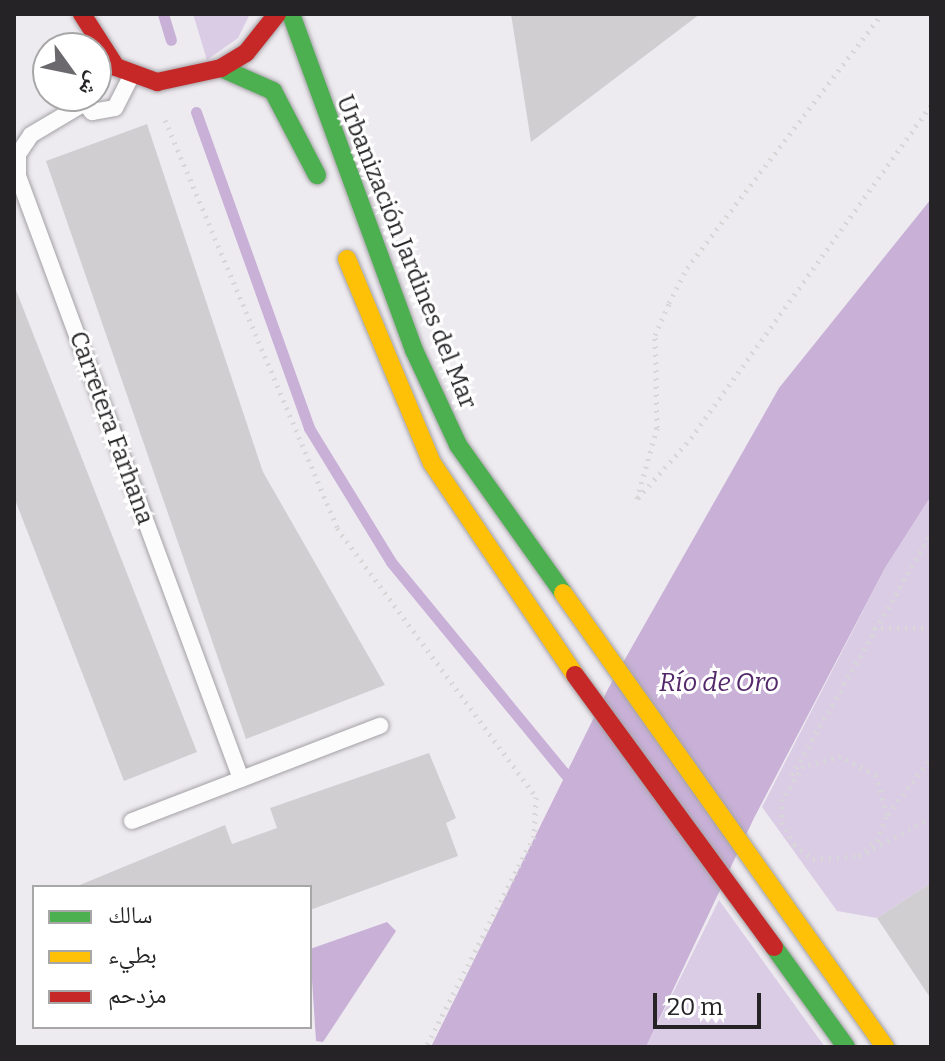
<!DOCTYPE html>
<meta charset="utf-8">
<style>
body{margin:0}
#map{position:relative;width:945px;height:1061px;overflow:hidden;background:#eeebf0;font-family:Bitter,"Noto Naskh Arabic",serif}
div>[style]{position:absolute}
.green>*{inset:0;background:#dbcce5}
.water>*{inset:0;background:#c8b0d7}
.stream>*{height:11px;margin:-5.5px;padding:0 5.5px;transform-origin:5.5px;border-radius:5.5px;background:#c8b0d7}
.building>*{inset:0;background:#d1ced2}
.path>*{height:5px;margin-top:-2.5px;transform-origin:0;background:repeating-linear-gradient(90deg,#d8d7d8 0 2px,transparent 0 8px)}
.roads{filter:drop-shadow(0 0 2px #a3a1a5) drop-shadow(0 0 2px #a3a1a5)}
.lane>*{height:16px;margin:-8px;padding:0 8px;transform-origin:8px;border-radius:8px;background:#fcfcfd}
.fast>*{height:18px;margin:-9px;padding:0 9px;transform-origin:9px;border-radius:9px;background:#4caf50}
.slow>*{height:18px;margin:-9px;padding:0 9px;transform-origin:9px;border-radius:9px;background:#ffc107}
.jam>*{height:18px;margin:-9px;padding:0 9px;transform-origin:9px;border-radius:9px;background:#c62828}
span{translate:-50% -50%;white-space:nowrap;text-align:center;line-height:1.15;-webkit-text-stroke:6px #fff;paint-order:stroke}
.street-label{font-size:24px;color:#252326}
.water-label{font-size:26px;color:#54296b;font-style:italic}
.frame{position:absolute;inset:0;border:16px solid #252326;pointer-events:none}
.legend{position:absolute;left:32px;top:885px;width:280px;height:144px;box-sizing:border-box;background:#fff;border:2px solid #a8a7a8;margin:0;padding:10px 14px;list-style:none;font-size:24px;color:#252326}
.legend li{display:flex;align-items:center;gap:16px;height:40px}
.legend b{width:40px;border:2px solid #a8a7a8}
.north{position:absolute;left:32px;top:32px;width:80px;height:80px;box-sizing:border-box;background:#fff;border:2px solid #a8a7a8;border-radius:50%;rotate:123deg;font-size:22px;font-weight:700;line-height:32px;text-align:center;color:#252326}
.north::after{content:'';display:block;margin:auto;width:28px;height:36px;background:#6b696d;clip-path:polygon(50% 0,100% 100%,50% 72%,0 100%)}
.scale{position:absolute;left:653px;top:993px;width:108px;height:36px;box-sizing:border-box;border:4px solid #252326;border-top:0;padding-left:10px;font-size:24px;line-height:28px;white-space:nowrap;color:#252326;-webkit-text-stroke:6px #fff;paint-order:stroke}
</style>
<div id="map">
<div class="green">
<i style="clip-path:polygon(193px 14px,250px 14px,238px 38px,207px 60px)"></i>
<i style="clip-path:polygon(931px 496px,931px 883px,877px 918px,837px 911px,762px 807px,885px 568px)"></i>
<i style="clip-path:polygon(719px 900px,825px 1047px,646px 1047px)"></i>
</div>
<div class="water">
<i style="clip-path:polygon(931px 199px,931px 496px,885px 568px,754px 818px,646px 1047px,431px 1047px,608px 689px,779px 388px)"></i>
<i style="clip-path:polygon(387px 922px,396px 931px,323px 1042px,316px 1041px,310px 949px)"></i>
</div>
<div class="stream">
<i style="left:163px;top:14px;width:27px;rotate:73deg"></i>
<i style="left:196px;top:112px;width:336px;rotate:70.3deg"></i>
<i style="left:309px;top:428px;width:157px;rotate:58.5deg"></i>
<i style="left:391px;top:562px;width:290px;rotate:50.6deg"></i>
</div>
<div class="building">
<i style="clip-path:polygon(511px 14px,700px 14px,531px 142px)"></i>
<i style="clip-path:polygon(147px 124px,263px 472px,385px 685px,246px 739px,46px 161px)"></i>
<i style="clip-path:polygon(14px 285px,197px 752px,124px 781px,14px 497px)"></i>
<i style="clip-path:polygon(429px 753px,456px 818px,446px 823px,458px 856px,310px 910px,310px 887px,75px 887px,225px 825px,232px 844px,277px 828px,270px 808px)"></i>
<i style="clip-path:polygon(931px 883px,931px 999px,877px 918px)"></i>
</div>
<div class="path">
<i style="left:165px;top:120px;width:443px;rotate:67.1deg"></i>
<i style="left:337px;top:528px;width:335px;rotate:53.5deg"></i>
<i style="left:536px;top:797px;width:39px;rotate:93deg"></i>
<i style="left:534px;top:836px;width:237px;rotate:117.1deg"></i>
<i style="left:638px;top:498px;width:80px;rotate:-48.5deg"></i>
<i style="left:691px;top:438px;width:410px;rotate:-54.2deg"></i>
<i style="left:637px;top:499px;width:74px;rotate:-74.3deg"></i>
<i style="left:657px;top:428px;width:93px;rotate:-91.2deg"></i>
<i style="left:655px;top:335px;width:35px;rotate:-66deg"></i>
<i style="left:669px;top:303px;width:39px;rotate:-63deg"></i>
<i style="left:687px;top:268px;width:320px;rotate:-52.5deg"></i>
<i style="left:873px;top:628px;width:58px"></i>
<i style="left:792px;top:775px;width:279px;rotate:-60.1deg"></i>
<i style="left:888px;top:814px;width:71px;rotate:-52.5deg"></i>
<i style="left:859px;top:856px;width:23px;rotate:-40deg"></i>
<i style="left:877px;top:841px;width:28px;rotate:-69deg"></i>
<i style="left:887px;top:815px;width:41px;rotate:-105.4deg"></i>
<i style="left:876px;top:775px;width:40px;rotate:-152deg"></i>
<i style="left:841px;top:756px;width:39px;rotate:165deg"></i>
<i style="left:803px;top:766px;width:39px;rotate:122deg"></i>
<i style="left:782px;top:799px;width:23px;rotate:90deg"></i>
<i style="left:782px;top:822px;width:26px;rotate:62deg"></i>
<i style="left:794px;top:845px;width:24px;rotate:36deg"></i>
<i style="left:813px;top:859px;width:46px;rotate:-3.7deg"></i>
<i style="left:859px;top:856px;width:81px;rotate:-27.8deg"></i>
</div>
<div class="roads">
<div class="lane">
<i style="left:81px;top:98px;width:18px;rotate:52deg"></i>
<i style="left:92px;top:112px;width:23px;rotate:-10deg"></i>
<i style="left:115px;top:108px;width:36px;rotate:-63deg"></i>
<i style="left:83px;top:104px;width:61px;rotate:149.2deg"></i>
<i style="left:31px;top:135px;width:23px;rotate:124deg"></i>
<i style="left:18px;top:154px;width:22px;rotate:90deg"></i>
<i style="left:18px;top:176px;width:643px;rotate:69.7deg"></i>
<i style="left:132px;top:821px;width:266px;rotate:-21deg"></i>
</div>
<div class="fast">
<i style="left:291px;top:14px;width:358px;rotate:69.9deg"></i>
<i style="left:414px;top:350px;width:105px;rotate:65.1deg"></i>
<i style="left:458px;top:445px;width:181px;rotate:54.6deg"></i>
<i style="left:221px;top:68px;width:57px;rotate:23.9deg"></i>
<i style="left:273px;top:91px;width:95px;rotate:62.4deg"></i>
<i style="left:774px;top:947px;width:123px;rotate:54.2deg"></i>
</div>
<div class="slow">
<i style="left:347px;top:259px;width:221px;rotate:67.4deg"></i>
<i style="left:432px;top:463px;width:256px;rotate:56deg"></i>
<i style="left:563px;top:593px;width:557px;rotate:54.65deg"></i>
</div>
<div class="jam">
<i style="left:82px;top:14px;width:63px;rotate:57.3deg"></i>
<i style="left:116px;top:67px;width:44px;rotate:20.1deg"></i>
<i style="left:157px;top:82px;width:66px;rotate:-12.3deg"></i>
<i style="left:221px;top:68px;width:29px;rotate:-31deg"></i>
<i style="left:246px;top:53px;width:50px;rotate:-51.5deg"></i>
<i style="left:575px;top:675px;width:337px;rotate:53.8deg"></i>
</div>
</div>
<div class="street-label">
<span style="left:406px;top:252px;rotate:68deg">Urbanización Jardines del Mar</span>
<span style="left:111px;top:428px;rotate:70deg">Carretera Farhana</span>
</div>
<div class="water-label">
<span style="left:719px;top:683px">Río de Oro</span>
</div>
<div class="frame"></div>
<ul class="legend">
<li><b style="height:10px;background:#4caf50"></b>سالك</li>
<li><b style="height:10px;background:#ffc107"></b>بطيء</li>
<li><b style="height:10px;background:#c62828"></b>مزدحم</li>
</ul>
<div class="north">ش</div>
<div class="scale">20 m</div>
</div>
